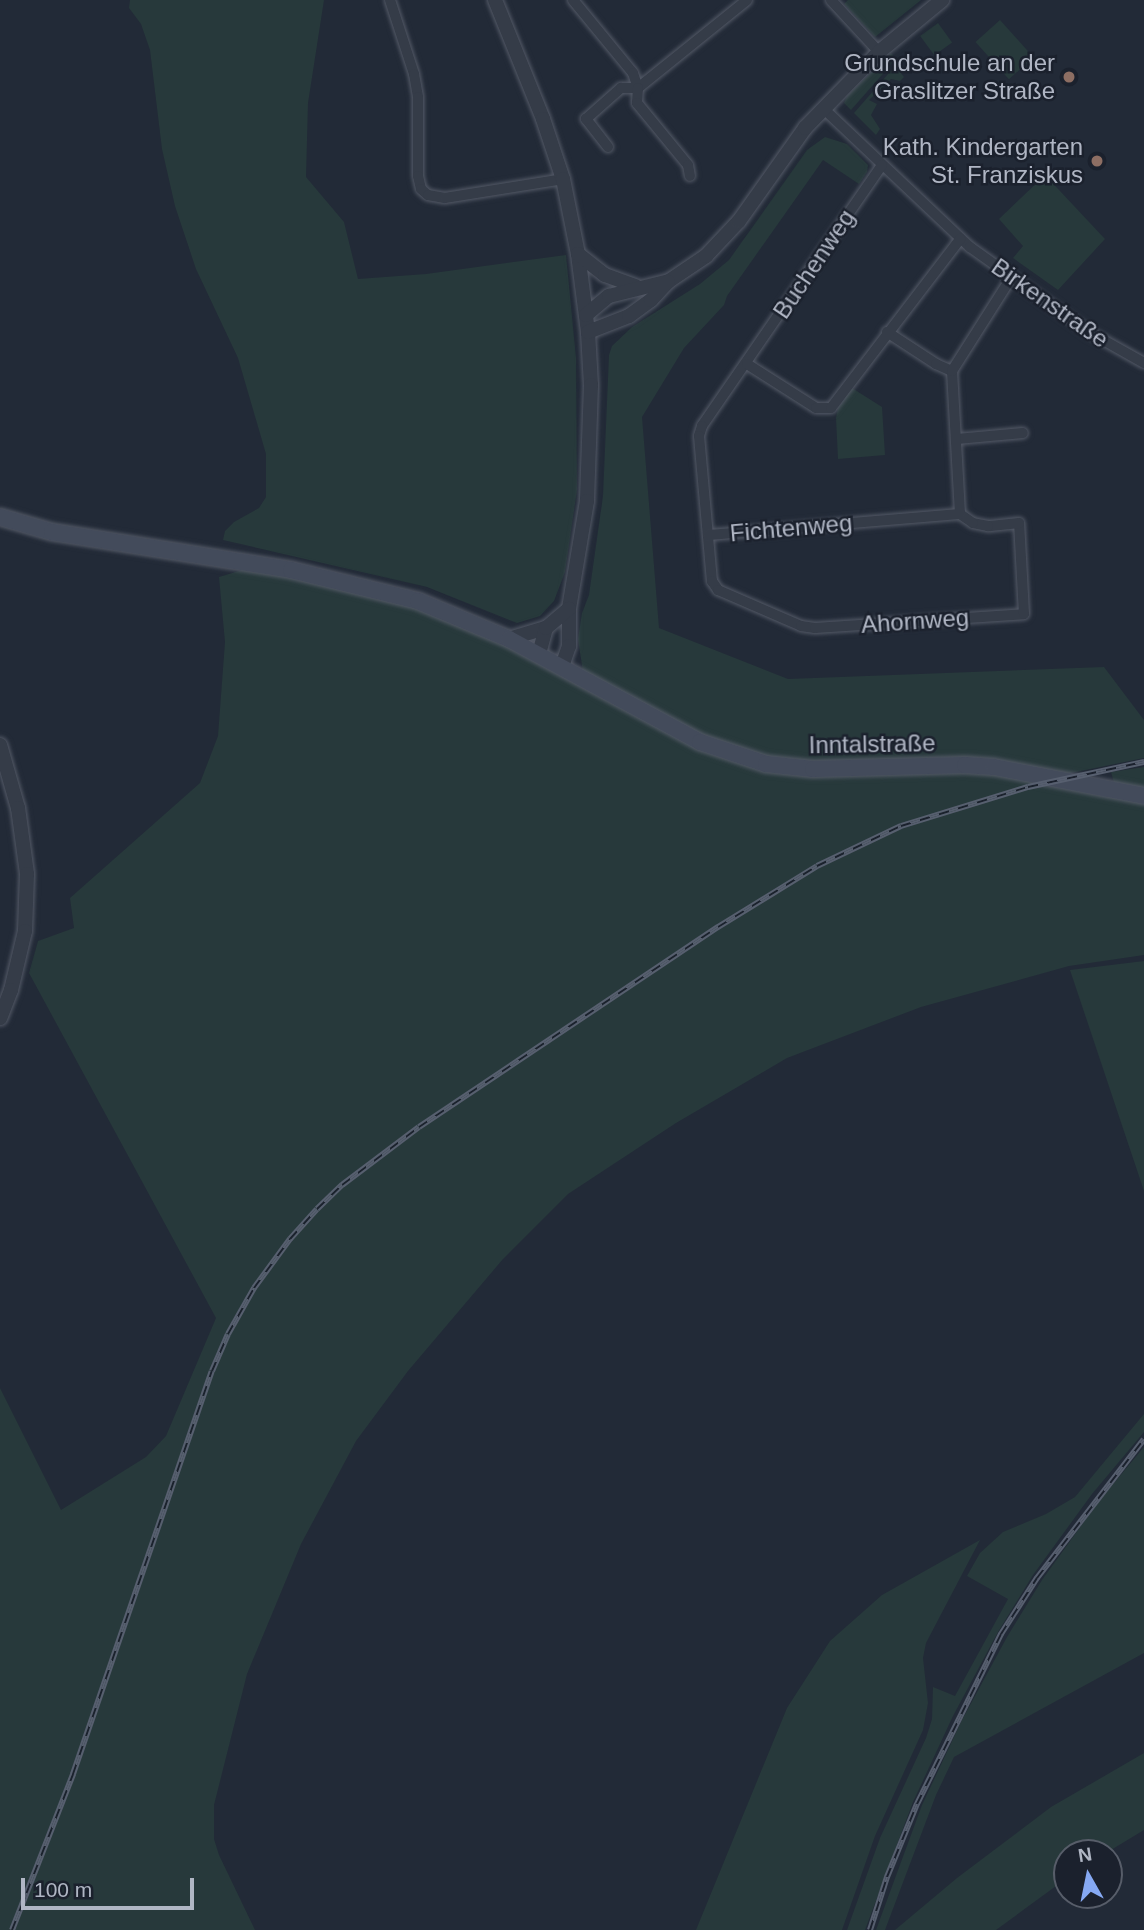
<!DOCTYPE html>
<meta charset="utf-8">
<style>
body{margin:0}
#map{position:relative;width:1144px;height:1930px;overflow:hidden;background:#222a37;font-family:Arial,sans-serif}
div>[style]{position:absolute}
.green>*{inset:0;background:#27393b;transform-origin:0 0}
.roads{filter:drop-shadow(0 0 2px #535966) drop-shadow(0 0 2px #535966)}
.minor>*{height:10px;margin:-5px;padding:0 5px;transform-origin:5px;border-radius:5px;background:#353c48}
.tertiary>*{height:14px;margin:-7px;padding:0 7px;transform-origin:7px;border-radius:7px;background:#353c48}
.secondary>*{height:16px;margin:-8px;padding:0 8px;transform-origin:8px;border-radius:8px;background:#434b5b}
.rail>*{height:6px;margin-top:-3px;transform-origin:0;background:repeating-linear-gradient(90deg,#1b212d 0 10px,#575f6f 0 20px);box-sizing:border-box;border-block:2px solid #575f6f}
.dots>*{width:19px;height:19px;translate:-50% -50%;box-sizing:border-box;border:4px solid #1b212d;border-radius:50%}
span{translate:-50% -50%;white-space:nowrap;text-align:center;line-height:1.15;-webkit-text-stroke:5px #1b212d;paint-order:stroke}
.poi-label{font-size:24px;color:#b0b6c4}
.right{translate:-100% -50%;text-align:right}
.street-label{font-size:24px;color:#b0b6c4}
.north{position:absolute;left:1053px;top:1839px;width:70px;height:70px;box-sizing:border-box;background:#1b212d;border:2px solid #575d69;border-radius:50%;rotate:351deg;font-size:19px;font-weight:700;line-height:28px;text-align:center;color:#b0b6c4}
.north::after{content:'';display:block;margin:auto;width:24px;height:32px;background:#86a9f3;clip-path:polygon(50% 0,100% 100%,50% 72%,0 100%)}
.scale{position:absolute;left:21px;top:1878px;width:173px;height:32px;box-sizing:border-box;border:4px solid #b0b6c4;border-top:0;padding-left:9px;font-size:21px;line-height:24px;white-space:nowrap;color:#b0b6c4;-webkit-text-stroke:5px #1b212d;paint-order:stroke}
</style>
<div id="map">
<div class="green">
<i style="clip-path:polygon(130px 0,324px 0,308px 103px,306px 177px,344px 222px,358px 279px,426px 274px,566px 255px,576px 358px,577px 490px,565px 572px,554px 601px,540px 616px,517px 623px,427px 587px,223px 540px,225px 531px,234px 522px,259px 508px,266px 497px,266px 454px,238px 358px,196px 269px,175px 206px,162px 149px,150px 50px,141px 24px,129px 8px)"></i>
<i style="clip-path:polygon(848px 0,921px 0,875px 37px,844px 4px)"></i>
<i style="left:1000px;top:20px;width:50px;height:33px;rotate:48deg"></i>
<i style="left:938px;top:23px;width:24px;height:22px;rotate:54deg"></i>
<i style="clip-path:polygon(891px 53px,896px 59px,851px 110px,844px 103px,847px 96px)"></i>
<i style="clip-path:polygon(895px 66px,904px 77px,900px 81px,891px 79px,869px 100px,877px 104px,871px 115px,880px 129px,876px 135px,854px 113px)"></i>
<i style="clip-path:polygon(825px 137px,847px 144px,868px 165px,867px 172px,859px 184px,823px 160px,727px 296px,724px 305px,684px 348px,642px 417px,659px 628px,788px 679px,1104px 667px,1144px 720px,1144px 758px,1061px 775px,787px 762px,722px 745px,583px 672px,578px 639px,582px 613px,589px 595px,603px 496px,609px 355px,612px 346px,632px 327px,700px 284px,729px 260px,807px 150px)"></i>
<i style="clip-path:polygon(1045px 175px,1105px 239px,1058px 290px,1013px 258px,1023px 246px,999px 219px)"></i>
<i style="clip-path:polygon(852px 388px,882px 407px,885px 455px,838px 459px,836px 418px,838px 408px)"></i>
<i style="clip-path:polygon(249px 568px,417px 607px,469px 627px,697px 746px,746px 763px,993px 772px,1101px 796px,1144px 802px,1144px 955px,1069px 966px,921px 1007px,787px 1058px,676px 1123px,568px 1194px,503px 1259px,408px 1371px,356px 1441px,301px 1544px,247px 1674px,214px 1805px,214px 1839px,219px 1855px,255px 1930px,0 1930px,0 1388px,61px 1510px,146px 1457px,166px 1436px,216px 1318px,29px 973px,38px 941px,74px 928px,70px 898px,200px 783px,218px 736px,225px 642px,219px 577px)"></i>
<i style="clip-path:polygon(1144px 767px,1144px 789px,1115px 786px,1111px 772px)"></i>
<i style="clip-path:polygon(1144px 961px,1144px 1191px,1070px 970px)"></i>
<i style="clip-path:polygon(1144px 1414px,1144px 1432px,1092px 1494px,1033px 1575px,998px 1632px,953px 1716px,913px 1802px,865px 1930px,847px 1930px,880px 1838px,926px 1738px,932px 1719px,933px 1687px,955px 1696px,1008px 1599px,967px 1576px,980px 1553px,1003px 1532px,1046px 1514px,1075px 1497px)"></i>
<i style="clip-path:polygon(1144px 1447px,1144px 1653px,954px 1757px,936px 1795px,885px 1930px,876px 1930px,922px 1805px,962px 1720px,1007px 1637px,1042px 1580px,1099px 1501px)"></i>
<i style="clip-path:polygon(980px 1540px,926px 1643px,923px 1658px,928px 1703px,923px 1730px,875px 1836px,842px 1930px,696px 1930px,787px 1708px,830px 1641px,882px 1595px)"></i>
<i style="clip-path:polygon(1144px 1753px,1144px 1830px,1106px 1853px,1067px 1853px,1067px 1878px,996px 1930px,895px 1930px,957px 1878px,1051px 1807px)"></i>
</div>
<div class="roads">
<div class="minor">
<i style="left:390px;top:0;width:78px;rotate:72deg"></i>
<i style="left:414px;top:74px;width:23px;rotate:80deg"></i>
<i style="left:418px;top:97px;width:79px;rotate:90deg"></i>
<i style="left:418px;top:176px;width:13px;rotate:77deg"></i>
<i style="left:421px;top:189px;width:9px;rotate:41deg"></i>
<i style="left:428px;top:195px;width:17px;rotate:10deg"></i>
<i style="left:445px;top:198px;width:120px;rotate:-9.1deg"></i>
<i style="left:573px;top:0;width:94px;rotate:50.6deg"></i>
<i style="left:633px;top:73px;width:16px;rotate:72deg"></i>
<i style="left:638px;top:88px;width:140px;rotate:-38.9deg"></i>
<i style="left:831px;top:0;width:71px;rotate:47.3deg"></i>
<i style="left:824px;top:109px;width:201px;rotate:43.4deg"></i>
<i style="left:970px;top:247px;width:146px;rotate:35.5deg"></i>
<i style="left:1089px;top:332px;width:63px;rotate:29.4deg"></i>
<i style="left:608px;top:147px;width:36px;rotate:-128deg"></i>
<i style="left:586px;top:119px;width:47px;rotate:-41.5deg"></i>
<i style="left:621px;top:88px;width:17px"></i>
<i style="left:638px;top:88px;width:15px;rotate:94deg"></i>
<i style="left:637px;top:103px;width:80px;rotate:50.6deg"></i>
<i style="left:688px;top:165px;width:11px;rotate:80deg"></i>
<i style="left:882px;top:165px;width:317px;rotate:124.6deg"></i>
<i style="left:702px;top:426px;width:10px;rotate:107deg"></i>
<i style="left:699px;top:436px;width:146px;rotate:84.9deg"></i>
<i style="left:712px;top:581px;width:11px;rotate:56deg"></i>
<i style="left:718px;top:590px;width:90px;rotate:23.4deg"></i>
<i style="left:801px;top:626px;width:14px;rotate:8deg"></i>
<i style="left:815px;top:628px;width:209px;rotate:-3.8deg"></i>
<i style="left:1024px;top:614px;width:91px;rotate:-93.1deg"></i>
<i style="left:1019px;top:523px;width:31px;rotate:174deg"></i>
<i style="left:988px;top:526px;width:15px;rotate:-169deg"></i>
<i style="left:973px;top:523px;width:16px;rotate:-145deg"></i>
<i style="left:887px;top:332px;width:59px;rotate:33.1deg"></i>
<i style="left:936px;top:364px;width:17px;rotate:24deg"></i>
<i style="left:747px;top:364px;width:82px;rotate:32.5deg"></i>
<i style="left:816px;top:408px;width:15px"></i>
<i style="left:831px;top:408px;width:213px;rotate:-52.6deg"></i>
<i style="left:957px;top:439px;width:66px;rotate:-5.2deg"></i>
<i style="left:960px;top:514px;width:143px;rotate:-93.2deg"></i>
<i style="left:952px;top:371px;width:110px;rotate:-57.6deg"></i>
<i style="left:708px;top:535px;width:253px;rotate:-4.8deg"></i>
</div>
<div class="tertiary">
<i style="left:495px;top:0;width:128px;rotate:68deg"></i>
<i style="left:543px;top:119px;width:63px;rotate:71.6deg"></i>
<i style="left:563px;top:179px;width:76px;rotate:78.7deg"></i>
<i style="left:578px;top:254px;width:79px;rotate:82.7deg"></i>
<i style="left:588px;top:332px;width:53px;rotate:86.8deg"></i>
<i style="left:591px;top:385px;width:116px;rotate:92deg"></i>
<i style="left:587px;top:501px;width:109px;rotate:99.5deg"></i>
<i style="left:569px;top:609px;width:37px;rotate:90deg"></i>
<i style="left:569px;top:646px;width:21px;rotate:109deg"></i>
<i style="left:578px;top:254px;width:34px;rotate:38deg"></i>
<i style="left:605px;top:275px;width:33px;rotate:20deg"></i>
<i style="left:586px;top:315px;width:30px;rotate:-40deg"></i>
<i style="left:609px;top:296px;width:62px;rotate:-14deg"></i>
<i style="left:669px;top:281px;width:45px;rotate:-34deg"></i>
<i style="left:706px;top:256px;width:48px;rotate:-46.7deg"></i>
<i style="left:739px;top:221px;width:114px;rotate:-54.6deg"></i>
<i style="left:805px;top:128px;width:106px;rotate:-45.8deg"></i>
<i style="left:879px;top:52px;width:82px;rotate:-39.5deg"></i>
<i style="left:588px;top:332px;width:44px;rotate:-21.3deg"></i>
<i style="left:629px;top:316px;width:27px;rotate:-36deg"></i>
<i style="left:651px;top:300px;width:25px;rotate:-47deg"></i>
<i style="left:509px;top:639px;width:39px;rotate:-17deg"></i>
<i style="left:539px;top:654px;width:27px;rotate:-75deg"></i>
<i style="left:546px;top:628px;width:30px;rotate:-40deg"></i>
<i style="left:0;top:745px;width:66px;rotate:74.1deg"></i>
<i style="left:18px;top:808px;width:67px;rotate:82.2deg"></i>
<i style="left:27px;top:874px;width:57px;rotate:92deg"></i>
<i style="left:25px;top:931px;width:61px;rotate:103.3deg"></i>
<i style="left:11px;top:990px;width:30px;rotate:111deg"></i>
</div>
<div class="secondary">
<i style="left:0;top:517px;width:54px;rotate:16.1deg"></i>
<i style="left:52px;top:532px;width:242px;rotate:9deg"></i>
<i style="left:291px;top:570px;width:131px;rotate:13.7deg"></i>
<i style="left:418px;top:601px;width:99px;rotate:22.7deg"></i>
<i style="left:509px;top:639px;width:217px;rotate:28.3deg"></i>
<i style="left:700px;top:742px;width:70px;rotate:18.4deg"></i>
<i style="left:766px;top:764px;width:47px;rotate:6.1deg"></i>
<i style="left:813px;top:769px;width:152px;rotate:-1.5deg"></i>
<i style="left:965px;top:765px;width:29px;rotate:4deg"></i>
<i style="left:994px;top:767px;width:153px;rotate:10.9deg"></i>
</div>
</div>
<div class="rail">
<i style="left:12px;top:1930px;width:168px;rotate:-68.6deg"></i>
<i style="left:73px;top:1774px;width:426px;rotate:-71deg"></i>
<i style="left:212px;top:1371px;width:40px;rotate:-66.6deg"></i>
<i style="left:228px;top:1334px;width:53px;rotate:-60.5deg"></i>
<i style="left:254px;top:1288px;width:61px;rotate:-53.7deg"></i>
<i style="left:290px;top:1239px;width:40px;rotate:-48deg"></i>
<i style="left:317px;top:1209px;width:35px;rotate:-44deg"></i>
<i style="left:342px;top:1185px;width:96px;rotate:-37deg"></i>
<i style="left:419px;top:1127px;width:360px;rotate:-33.8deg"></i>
<i style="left:718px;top:927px;width:116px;rotate:-31.6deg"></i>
<i style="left:817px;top:866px;width:93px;rotate:-25.5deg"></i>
<i style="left:901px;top:826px;width:133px;rotate:-17.1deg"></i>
<i style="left:1028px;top:787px;width:119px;rotate:-12.2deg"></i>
<i style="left:870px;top:1930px;width:56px;rotate:-72.2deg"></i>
<i style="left:887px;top:1877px;width:79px;rotate:-67.7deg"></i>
<i style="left:917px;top:1804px;width:190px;rotate:-63.7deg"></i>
<i style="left:1001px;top:1634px;width:67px;rotate:-57.3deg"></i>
<i style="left:1037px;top:1578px;width:175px;rotate:-52.4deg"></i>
</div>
<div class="dots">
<i style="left:1069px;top:77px;background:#8d6e63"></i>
<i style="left:1097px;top:161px;background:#8d6e63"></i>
</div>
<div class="poi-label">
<span class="right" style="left:1055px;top:77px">Grundschule an der<br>Graslitzer Straße</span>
<span class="right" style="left:1083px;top:161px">Kath. Kindergarten<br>St. Franziskus</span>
</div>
<div class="street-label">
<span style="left:814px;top:264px;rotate:-56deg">Buchenweg</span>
<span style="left:1050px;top:303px;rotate:35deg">Birkenstraße</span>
<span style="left:791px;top:528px;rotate:-5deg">Fichtenweg</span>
<span style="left:915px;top:621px;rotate:-4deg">Ahornweg</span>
<span style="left:872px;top:744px;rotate:-1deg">Inntalstraße</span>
</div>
<div class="north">N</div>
<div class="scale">100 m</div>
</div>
